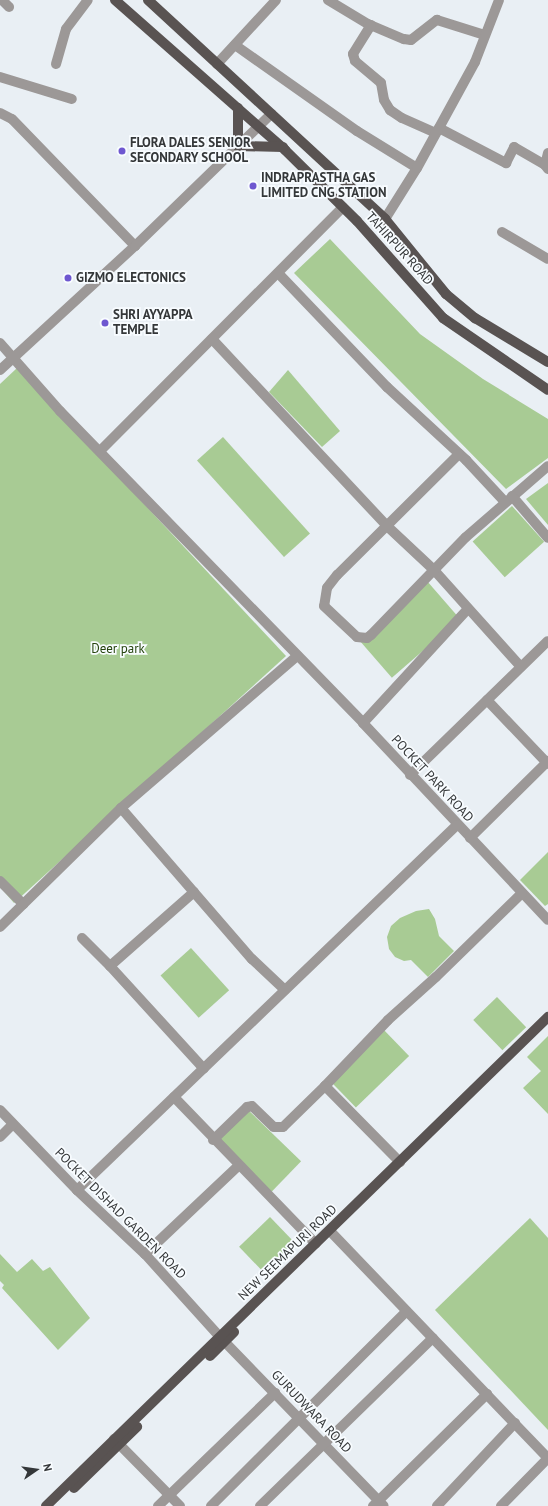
<!DOCTYPE html>
<style>
body{margin:0}
#map{position:relative;width:548px;height:1506px;overflow:hidden;background:#e9eff4;font-family:"PT Sans",sans-serif}
div>[style]{position:absolute}
.green>*{inset:0;background:#a8cb94;transform-origin:0 0}
.minor>*{height:10px;margin:-5px;padding:0 5px;transform-origin:5px;border-radius:5px;background:#9c9897}
.major>*{height:10px;margin:-5px;padding:0 5px;transform-origin:5px;border-radius:5px;background:#595352}
.dots>*{width:11px;height:11px;translate:-50% -50%;box-sizing:border-box;border:2px solid #f8fcff;border-radius:50%}
span{translate:-50% -50%;white-space:nowrap;text-align:center;line-height:1.15;-webkit-text-stroke:3.5px #f8fcff;paint-order:stroke}
.poi-label{font-size:13px;color:#343739;font-weight:700}
.left{translate:0 -50%;text-align:left}
.street-label{font-size:13px;color:#343739}
.park-label{font-size:13px;color:#26440e}
.north{position:absolute;left:16px;top:1450px;width:40px;height:40px;-webkit-text-stroke:3px #f8fcff;paint-order:stroke;rotate:77deg;font-size:11px;font-weight:700;line-height:16px;text-align:center;color:#343739}
.north::after{content:'';display:block;margin:auto;width:14px;height:18px;background:#343739;clip-path:polygon(50% 0,100% 100%,50% 72%,0 100%)}
</style>
<div id="map">
<div class="green">
<i style="clip-path:polygon(330px 239px,420px 334px,483px 379px,548px 419px,548px 458px,506px 489px,294px 273px)"></i>
<i style="clip-path:polygon(17px 368px,286px 656px,14px 903px,0 887px,0 384px)"></i>
<i style="clip-path:polygon(288px 370px,340px 431px,322px 447px,269px 392px)"></i>
<i style="left:223px;top:437px;width:130px;height:35px;rotate:48deg"></i>
<i style="clip-path:polygon(548px 483px,548px 525px,526px 499px)"></i>
<i style="left:512px;top:506px;width:48px;height:53px;rotate:48deg"></i>
<i style="left:427px;top:581px;width:50px;height:90px;rotate:49deg"></i>
<i style="clip-path:polygon(548px 852px,548px 904px,545px 906px,520px 880px)"></i>
<i style="clip-path:polygon(429px 909px,435px 919px,439px 936px,454px 951px,428px 977px,411px 960px,404px 961px,395px 957px,389px 949px,387px 937px,391px 926px,400px 918px,416px 911px)"></i>
<i style="left:191px;top:948px;width:57px;height:41px;rotate:48deg"></i>
<i style="left:497px;top:997px;width:42px;height:33px;rotate:46deg"></i>
<i style="left:382px;top:1028px;width:39px;height:74px;rotate:46deg"></i>
<i style="clip-path:polygon(548px 1036px,548px 1114px,523px 1088px,541px 1071px,527px 1057px)"></i>
<i style="left:245px;top:1107px;width:78px;height:48px;rotate:44deg"></i>
<i style="left:270px;top:1217px;width:35px;height:43px;rotate:46deg"></i>
<i style="clip-path:polygon(530px 1218px,548px 1238px,548px 1430px,435px 1310px)"></i>
<i style="clip-path:polygon(0 1254px,17px 1272px,32px 1259px,43px 1271px,50px 1267px,90px 1318px,58px 1350px,2px 1288px,4px 1285px,0 1281px)"></i>
</div>
<div class="minor">
<i style="left:2px;top:0;width:10px;rotate:45deg"></i>
<i style="left:328px;top:0;width:47px;rotate:31deg"></i>
<i style="left:368px;top:24px;width:39px;rotate:23deg"></i>
<i style="left:404px;top:39px;width:7px;rotate:8deg"></i>
<i style="left:411px;top:40px;width:33px;rotate:-38deg"></i>
<i style="left:437px;top:20px;width:50px;rotate:17.4deg"></i>
<i style="left:371px;top:25px;width:34px;rotate:122deg"></i>
<i style="left:353px;top:54px;width:7px;rotate:74deg"></i>
<i style="left:355px;top:61px;width:34px;rotate:40deg"></i>
<i style="left:381px;top:83px;width:17px;rotate:80deg"></i>
<i style="left:384px;top:100px;width:12px;rotate:59deg"></i>
<i style="left:390px;top:110px;width:14px;rotate:34deg"></i>
<i style="left:402px;top:118px;width:37px;rotate:24deg"></i>
<i style="left:235px;top:45px;width:149px;rotate:35.2deg"></i>
<i style="left:357px;top:131px;width:70px;rotate:31.7deg"></i>
<i style="left:56px;top:64px;width:36px;rotate:-74deg"></i>
<i style="left:66px;top:29px;width:36px;rotate:-53deg"></i>
<i style="left:217px;top:64px;width:87px;rotate:-47.3deg"></i>
<i style="left:0;top:77px;width:75px;rotate:17deg"></i>
<i style="left:0;top:113px;width:13px;rotate:27deg"></i>
<i style="left:12px;top:119px;width:177px;rotate:45.9deg"></i>
<i style="left:439px;top:128px;width:76px;rotate:27.6deg"></i>
<i style="left:506px;top:163px;width:18px;rotate:-63deg"></i>
<i style="left:514px;top:147px;width:36px;rotate:30deg"></i>
<i style="left:548px;top:153px;width:12px;rotate:104deg"></i>
<i style="left:545px;top:165px;width:5px;rotate:53deg"></i>
<i style="left:385px;top:219px;width:60px;rotate:-57.9deg"></i>
<i style="left:417px;top:168px;width:121px;rotate:-61.3deg"></i>
<i style="left:475px;top:62px;width:66px;rotate:-68.8deg"></i>
<i style="left:502px;top:232px;width:53px;rotate:30.4deg"></i>
<i style="left:278px;top:273px;width:158px;rotate:46.3deg"></i>
<i style="left:387px;top:387px;width:108px;rotate:42.7deg"></i>
<i style="left:466px;top:460px;width:57px;rotate:47.1deg"></i>
<i style="left:212px;top:339px;width:256px;rotate:46.9deg"></i>
<i style="left:387px;top:526px;width:64px;rotate:43.1deg"></i>
<i style="left:434px;top:570px;width:130px;rotate:48.1deg"></i>
<i style="left:0;top:343px;width:91px;rotate:48.6deg"></i>
<i style="left:60px;top:411px;width:435px;rotate:45.8deg"></i>
<i style="left:363px;top:723px;width:270px;rotate:46.8deg"></i>
<i style="left:0;top:370px;width:183px;rotate:-42.6deg"></i>
<i style="left:135px;top:246px;width:190px;rotate:-44.1deg"></i>
<i style="left:100px;top:451px;width:344px;rotate:-45.1deg"></i>
<i style="left:459px;top:454px;width:172px;rotate:135.2deg"></i>
<i style="left:337px;top:575px;width:16px;rotate:128deg"></i>
<i style="left:327px;top:588px;width:18px;rotate:99deg"></i>
<i style="left:324px;top:606px;width:45px;rotate:43.2deg"></i>
<i style="left:357px;top:637px;width:10px;rotate:6deg"></i>
<i style="left:367px;top:638px;width:5px;rotate:-37deg"></i>
<i style="left:371px;top:635px;width:136px;rotate:-45.9deg"></i>
<i style="left:466px;top:537px;width:108px;rotate:-40.9deg"></i>
<i style="left:512px;top:496px;width:55px;rotate:49.4deg"></i>
<i style="left:487px;top:700px;width:88px;rotate:46.4deg"></i>
<i style="left:363px;top:723px;width:154px;rotate:-47.4deg"></i>
<i style="left:410px;top:775px;width:192px;rotate:-44.2deg"></i>
<i style="left:121px;top:808px;width:200px;rotate:49.1deg"></i>
<i style="left:252px;top:959px;width:45px;rotate:43.2deg"></i>
<i style="left:470px;top:838px;width:110px;rotate:-44.6deg"></i>
<i style="left:0;top:881px;width:33px;rotate:45deg"></i>
<i style="left:0;top:927px;width:170px;rotate:-44.5deg"></i>
<i style="left:121px;top:808px;width:233px;rotate:-40.8deg"></i>
<i style="left:82px;top:938px;width:40px;rotate:45deg"></i>
<i style="left:110px;top:966px;width:112px;rotate:-41.4deg"></i>
<i style="left:110px;top:966px;width:139px;rotate:47.6deg"></i>
<i style="left:325px;top:1086px;width:91px;rotate:-46.3deg"></i>
<i style="left:388px;top:1020px;width:64px;rotate:-41.9deg"></i>
<i style="left:436px;top:977px;width:120px;rotate:-44.3deg"></i>
<i style="left:174px;top:1097px;width:204px;rotate:46deg"></i>
<i style="left:0;top:1110px;width:111px;rotate:46.1deg"></i>
<i style="left:77px;top:1190px;width:93px;rotate:43.3deg"></i>
<i style="left:145px;top:1254px;width:112px;rotate:47.9deg"></i>
<i style="left:220px;top:1337px;width:235px;rotate:45.9deg"></i>
<i style="left:0;top:1137px;width:18px;rotate:-45deg"></i>
<i style="left:213px;top:1140px;width:47px;rotate:-44.1deg"></i>
<i style="left:247px;top:1107px;width:5px;rotate:-11deg"></i>
<i style="left:252px;top:1106px;width:30px;rotate:44deg"></i>
<i style="left:274px;top:1127px;width:9px"></i>
<i style="left:283px;top:1127px;width:59px;rotate:-44.3deg"></i>
<i style="left:325px;top:1086px;width:107px;rotate:45.4deg"></i>
<i style="left:77px;top:1190px;width:527px;rotate:-43.85deg"></i>
<i style="left:330px;top:1231px;width:315px;rotate:46.2deg"></i>
<i style="left:145px;top:1254px;width:128px;rotate:-43.4deg"></i>
<i style="left:114px;top:1439px;width:94px;rotate:45.4deg"></i>
<i style="left:158px;top:1506px;width:163px;rotate:-44deg"></i>
<i style="left:211px;top:1506px;width:276px;rotate:-44.9deg"></i>
<i style="left:260px;top:1506px;width:241px;rotate:-44.2deg"></i>
<i style="left:373px;top:1506px;width:160px;rotate:-44.5deg"></i>
<i style="left:437px;top:1506px;width:114px;rotate:-46.8deg"></i>
<i style="left:501px;top:1506px;width:67px;rotate:-45.6deg"></i>
</div>
<div class="major">
<i style="left:115px;top:0;width:227px;rotate:41.4deg"></i>
<i style="left:285px;top:150px;width:101px;rotate:44.6deg"></i>
<i style="left:357px;top:221px;width:130px;rotate:48.4deg"></i>
<i style="left:443px;top:318px;width:127px;rotate:34.4deg"></i>
<i style="left:148px;top:0;width:323px;rotate:42.7deg"></i>
<i style="left:385px;top:219px;width:97px;rotate:50.9deg"></i>
<i style="left:446px;top:294px;width:38px;rotate:40deg"></i>
<i style="left:475px;top:318px;width:85px;rotate:31.1deg"></i>
<i style="left:238px;top:108px;width:38px;rotate:90deg"></i>
<i style="left:238px;top:146px;width:45px;rotate:1.3deg"></i>
<i style="left:210px;top:1356px;width:34px;rotate:-45deg"></i>
<i style="left:74px;top:1488px;width:88px;rotate:-44.1deg"></i>
<i style="left:46px;top:1506px;width:701px;rotate:-44.25deg"></i>
</div>
<div class="dots">
<i style="left:122px;top:151px;background:#6e57d0"></i>
<i style="left:253px;top:186px;background:#6e57d0"></i>
<i style="left:68px;top:278px;background:#6e57d0"></i>
<i style="left:105px;top:323px;background:#6e57d0"></i>
</div>
<div class="poi-label">
<span class="left" style="left:130px;top:151px">FLORA DALES SENIOR<br>SECONDARY SCHOOL</span>
<span class="left" style="left:261px;top:186px">INDRAPRASTHA GAS<br>LIMITED CNG STATION</span>
<span class="left" style="left:76px;top:278px">GIZMO ELECTONICS</span>
<span class="left" style="left:113px;top:323px">SHRI AYYAPPA<br>TEMPLE</span>
</div>
<div class="street-label">
<span style="left:399px;top:249px;rotate:48deg">TAHIRPUR ROAD</span>
<span style="left:432px;top:779px;rotate:47deg">POCKET PARK ROAD</span>
<span style="left:120px;top:1214px;rotate:45deg">POCKET DISHAD GARDEN ROAD</span>
<span style="left:288px;top:1253px;rotate:-44deg">NEW SEEMAPURI ROAD</span>
<span style="left:311px;top:1412px;rotate:46deg">GURUDWARA ROAD</span>
</div>
<div class="park-label">
<span style="left:118px;top:649px">Deer park</span>
</div>
<div class="north">N</div>
</div>
